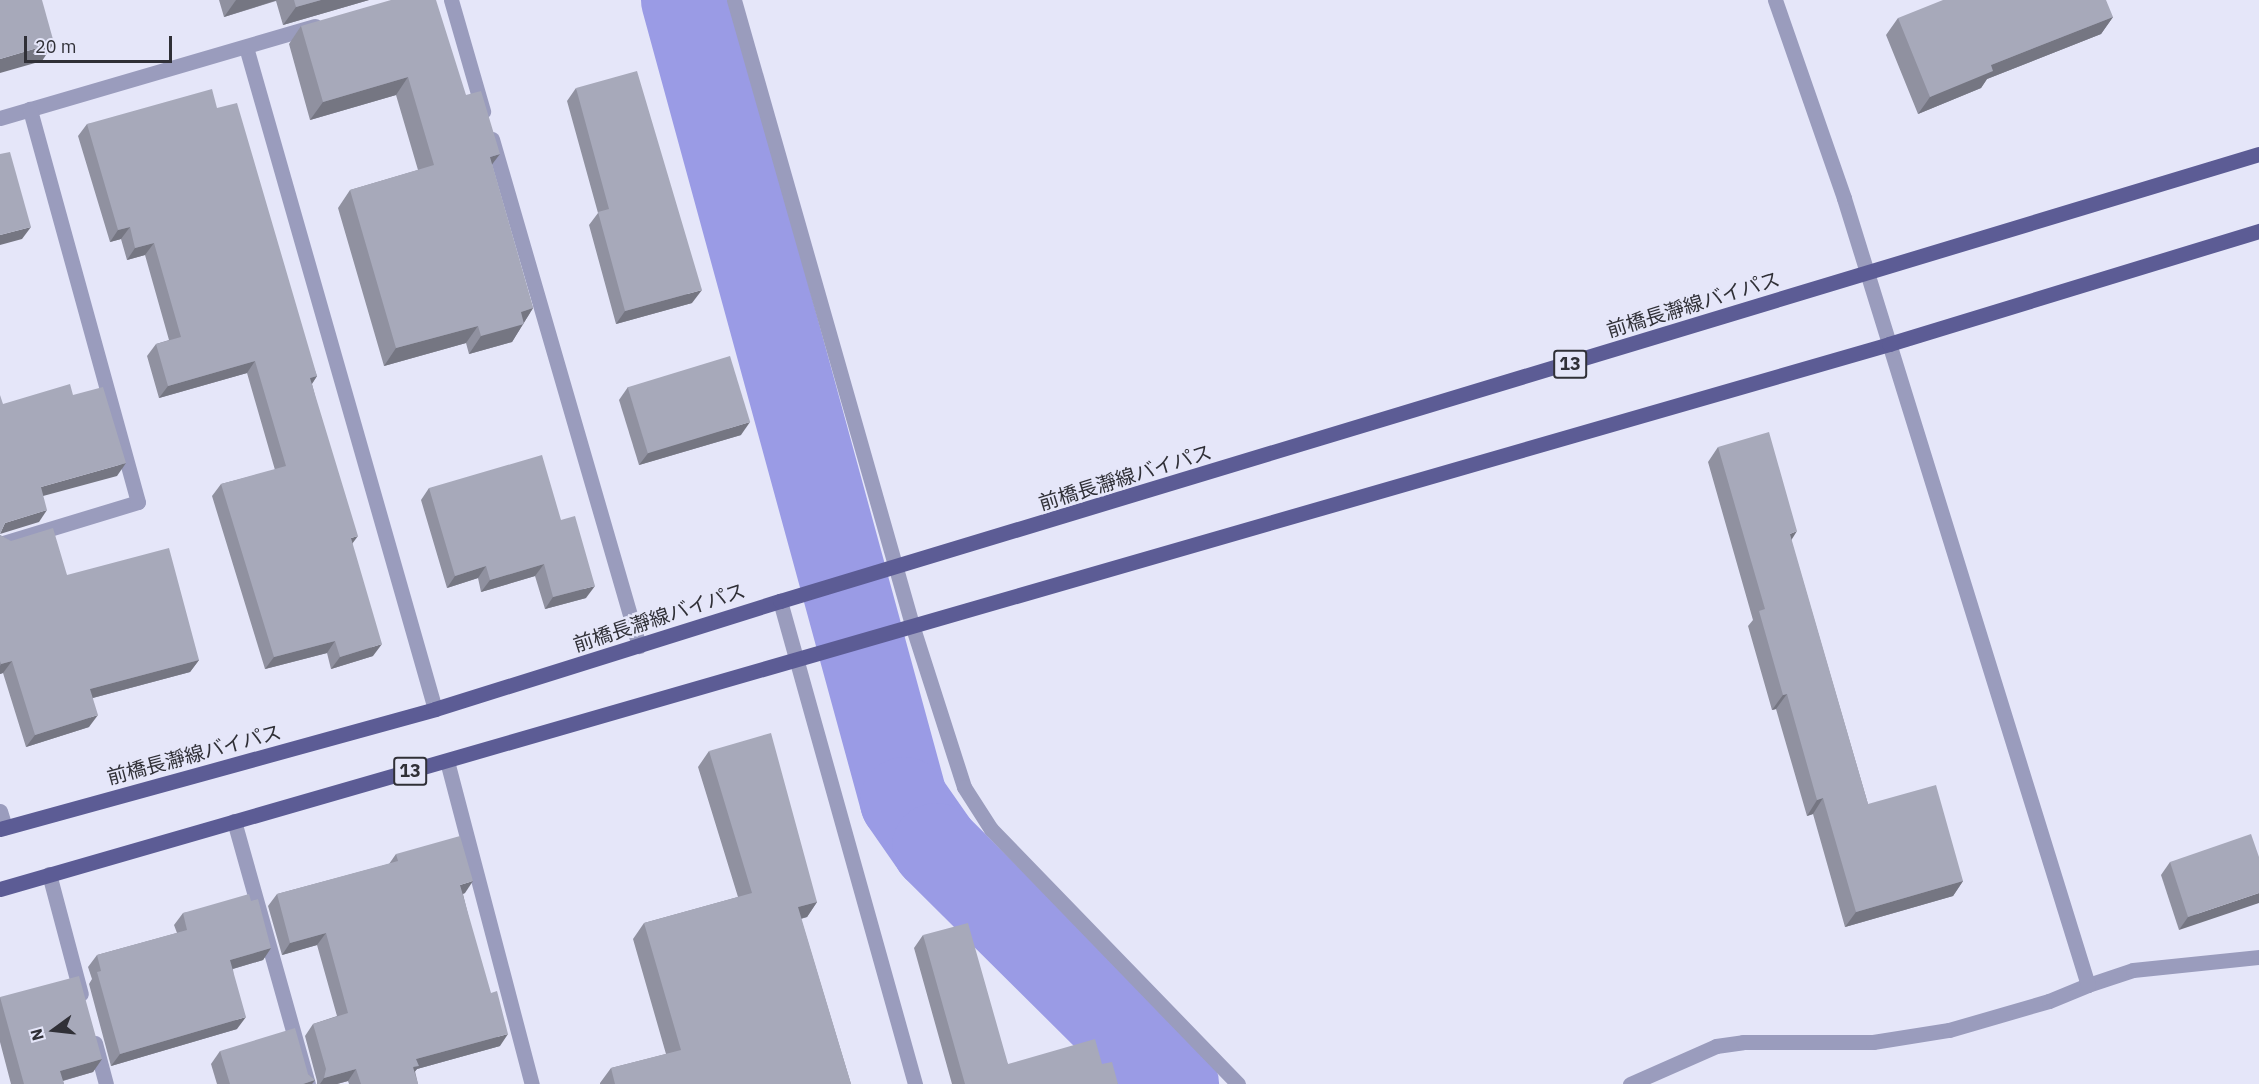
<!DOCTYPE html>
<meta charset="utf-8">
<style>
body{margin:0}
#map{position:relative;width:2259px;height:1084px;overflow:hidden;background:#e5e6f9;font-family:"IBM Plex Sans","Noto Sans JP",sans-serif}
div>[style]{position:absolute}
.river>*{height:88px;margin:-44px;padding:0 44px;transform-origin:44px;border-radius:44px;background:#9a9be5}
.service>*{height:15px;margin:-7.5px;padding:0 7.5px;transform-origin:7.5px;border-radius:7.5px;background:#9a9cbd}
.minor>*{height:15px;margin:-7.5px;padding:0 7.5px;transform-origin:7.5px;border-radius:7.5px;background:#9a9cbd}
.primary>*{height:15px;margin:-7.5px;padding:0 7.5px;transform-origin:7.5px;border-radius:7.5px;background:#5c5c95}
.wall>*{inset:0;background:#9091a0}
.shaded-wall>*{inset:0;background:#757682}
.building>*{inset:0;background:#a7a9ba;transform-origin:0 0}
span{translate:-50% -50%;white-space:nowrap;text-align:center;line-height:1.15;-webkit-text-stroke:5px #e5e6f9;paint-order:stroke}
.shield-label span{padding:2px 4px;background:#e5e6f9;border:2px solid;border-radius:4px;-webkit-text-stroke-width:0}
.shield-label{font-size:18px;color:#303037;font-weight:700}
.street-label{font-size:20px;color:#303037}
.north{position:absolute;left:24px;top:1000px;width:60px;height:60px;-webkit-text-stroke:4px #e5e6f9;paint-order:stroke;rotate:255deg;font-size:16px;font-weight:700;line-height:24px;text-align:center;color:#303037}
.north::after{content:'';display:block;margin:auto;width:21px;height:27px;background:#303037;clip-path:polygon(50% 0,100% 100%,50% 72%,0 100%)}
.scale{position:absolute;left:24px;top:36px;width:148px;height:27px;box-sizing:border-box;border:3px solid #303037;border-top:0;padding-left:8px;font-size:18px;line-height:21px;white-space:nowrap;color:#303037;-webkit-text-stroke:4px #e5e6f9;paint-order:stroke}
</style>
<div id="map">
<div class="river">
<i style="left:685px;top:0;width:830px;rotate:74.71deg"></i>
<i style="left:904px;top:801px;width:56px;rotate:55.2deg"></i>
<i style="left:936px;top:847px;width:337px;rotate:44.8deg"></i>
</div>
<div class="service">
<i style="left:451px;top:0;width:116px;rotate:73.9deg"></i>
<i style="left:734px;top:0;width:653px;rotate:74.09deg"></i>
<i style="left:913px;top:628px;width:167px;rotate:72.2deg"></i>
<i style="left:964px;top:787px;width:50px;rotate:57.3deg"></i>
<i style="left:991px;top:829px;width:355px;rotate:45.9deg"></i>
<i style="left:492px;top:139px;width:528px;rotate:73.83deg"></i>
<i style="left:447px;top:761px;width:334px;rotate:75.3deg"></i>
<i style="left:234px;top:821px;width:273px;rotate:74.3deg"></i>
<i style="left:2088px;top:985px;width:47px;rotate:-18.4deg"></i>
<i style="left:2133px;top:970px;width:127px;rotate:-5.9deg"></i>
</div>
<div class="minor">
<i style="left:246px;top:47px;width:688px;rotate:74.07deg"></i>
<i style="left:0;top:118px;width:328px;rotate:-16.3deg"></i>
<i style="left:0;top:544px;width:144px;rotate:-16.9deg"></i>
<i style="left:138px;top:502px;width:408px;rotate:-105.4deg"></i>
<i style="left:780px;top:601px;width:502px;rotate:74.38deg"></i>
<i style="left:0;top:811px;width:17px;rotate:73deg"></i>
<i style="left:49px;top:874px;width:124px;rotate:75.1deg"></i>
<i style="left:95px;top:1043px;width:42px;rotate:75deg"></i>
<i style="left:1630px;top:1084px;width:94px;rotate:-23.8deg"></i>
<i style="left:1716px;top:1046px;width:27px;rotate:-8deg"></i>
<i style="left:1743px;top:1042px;width:130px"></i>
<i style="left:1873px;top:1042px;width:77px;rotate:-9deg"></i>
<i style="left:1949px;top:1030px;width:104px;rotate:-16.2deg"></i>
<i style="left:2049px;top:1001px;width:42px;rotate:-22.3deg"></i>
<i style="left:2088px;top:985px;width:824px;rotate:-107.23deg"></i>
<i style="left:1844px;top:198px;width:210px;rotate:-109.2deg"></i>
</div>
<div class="primary">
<i style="left:0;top:829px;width:451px;rotate:-15.4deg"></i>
<i style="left:435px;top:709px;width:362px;rotate:-17.4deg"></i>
<i style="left:780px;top:601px;width:1545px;rotate:-16.82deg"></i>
<i style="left:0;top:889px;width:1966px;rotate:-16.09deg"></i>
<i style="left:1889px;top:344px;width:387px;rotate:-17deg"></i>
</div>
<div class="wall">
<i style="clip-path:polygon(219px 0,369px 0,283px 25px,276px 1px,224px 17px)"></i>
<i style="clip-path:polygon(2113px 17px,2101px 34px,1987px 79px,1981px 88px,1918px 114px,1886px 35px,1898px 18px)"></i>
<i style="clip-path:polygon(301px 26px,466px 95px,492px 165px,533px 308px,512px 342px,469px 354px,466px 343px,384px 366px,338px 208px,350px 190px,418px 170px,396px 95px,310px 120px,289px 44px)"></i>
<i style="clip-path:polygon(576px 88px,692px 303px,616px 324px,589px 225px,598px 213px,567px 101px)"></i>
<i style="clip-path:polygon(217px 108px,317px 376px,312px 384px,352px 543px,373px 656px,331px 669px,327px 653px,265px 669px,212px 496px,221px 484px,275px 470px,247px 373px,159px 398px,147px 356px,156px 344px,169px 340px,145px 255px,127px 260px,121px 239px,110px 242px,78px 136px,87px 124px)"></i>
<i style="clip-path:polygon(628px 387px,741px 435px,639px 465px,619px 400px)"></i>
<i style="clip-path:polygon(1718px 447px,1791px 540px,1868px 804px,1963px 881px,1953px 896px,1845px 927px,1813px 814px,1807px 816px,1776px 709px,1772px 710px,1748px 626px,1753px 620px,1708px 462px)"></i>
<i style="clip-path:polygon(429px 488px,561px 520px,586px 598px,545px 609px,535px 576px,481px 592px,478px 578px,447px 588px,421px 500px)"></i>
<i style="clip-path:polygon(0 535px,67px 575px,199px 660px,190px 672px,93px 698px,89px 727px,26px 747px,3px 673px,0 674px)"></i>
<i style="clip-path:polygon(709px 751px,817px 902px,807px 917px,801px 919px,851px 1084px,600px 1084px,600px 1083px,611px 1068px,666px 1054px,633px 939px,644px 923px,738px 897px,698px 767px)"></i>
<i style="clip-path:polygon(396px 854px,465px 893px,463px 894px,500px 1046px,417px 1069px,415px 1071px,418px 1084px,349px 1084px,348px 1081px,337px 1084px,317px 1084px,317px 1081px,305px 1036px,313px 1024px,337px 1016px,317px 945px,282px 955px,268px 906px,277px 894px,389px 864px)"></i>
<i style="clip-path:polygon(2259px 857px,2179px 930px,2161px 875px,2170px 862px)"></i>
<i style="clip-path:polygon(251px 901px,271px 948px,263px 960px,233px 969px,237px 1029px,111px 1066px,89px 984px,92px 979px,88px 967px,97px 955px,177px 933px,174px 925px,183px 913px)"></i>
<i style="clip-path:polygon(923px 935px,1008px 1064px,1102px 1064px,1118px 1084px,952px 1084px,914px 948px)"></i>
<i style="clip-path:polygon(0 997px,102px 1059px,93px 1072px,63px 1081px,64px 1084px,11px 1084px,0 1042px)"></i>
<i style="clip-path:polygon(220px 1051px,308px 1074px,315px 1080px,312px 1084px,217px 1084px,211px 1064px)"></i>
</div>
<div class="shaded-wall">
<i style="clip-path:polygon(236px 0,277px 0,224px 17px)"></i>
<i style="clip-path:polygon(321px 0,369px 0,283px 25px,296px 7px)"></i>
<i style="clip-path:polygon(2113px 17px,2101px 34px,1987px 79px,1981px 88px,1918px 114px,1930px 97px,1991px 65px)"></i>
<i style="clip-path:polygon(54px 43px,42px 61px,0 73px,0 59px)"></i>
<i style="clip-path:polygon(408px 77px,396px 95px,310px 120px,323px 102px)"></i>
<i style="clip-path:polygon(500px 154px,487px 171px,490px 157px)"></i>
<i style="clip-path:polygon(31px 227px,22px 239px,0 245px,0 235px)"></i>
<i style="clip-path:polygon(130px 227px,121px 239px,110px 242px,118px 230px)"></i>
<i style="clip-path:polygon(154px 243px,145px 255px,127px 260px,135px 248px)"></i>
<i style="clip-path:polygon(702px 290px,692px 303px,616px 324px,625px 311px)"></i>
<i style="clip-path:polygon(533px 308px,512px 342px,469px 354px,481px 336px,521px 312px)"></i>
<i style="clip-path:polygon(478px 326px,466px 343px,384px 366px,396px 348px)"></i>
<i style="clip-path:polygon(255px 361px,247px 373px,159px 398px,168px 386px)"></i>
<i style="clip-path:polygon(317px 376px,309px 388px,310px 378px)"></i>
<i style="clip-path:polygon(750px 422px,741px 435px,639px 465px,649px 452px)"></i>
<i style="clip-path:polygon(126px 463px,117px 476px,32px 499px,41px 487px)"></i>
<i style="clip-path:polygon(47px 510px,39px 522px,0 534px,5px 523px)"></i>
<i style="clip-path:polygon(1797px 531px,1787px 547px,1790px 534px)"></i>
<i style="clip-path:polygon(358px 536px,349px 548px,351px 538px)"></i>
<i style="clip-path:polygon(544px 564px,535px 576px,481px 592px,490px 580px)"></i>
<i style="clip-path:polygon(486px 566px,478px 578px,447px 588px,455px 576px)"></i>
<i style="clip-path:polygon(595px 586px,586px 598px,545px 609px,553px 597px)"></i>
<i style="clip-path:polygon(335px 641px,327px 653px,265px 669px,274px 657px)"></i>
<i style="clip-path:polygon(382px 644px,373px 656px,331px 669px,340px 657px)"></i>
<i style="clip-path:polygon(199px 660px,190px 672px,81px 701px,90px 689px)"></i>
<i style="clip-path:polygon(12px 661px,3px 673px,0 674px,0 666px,1px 664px)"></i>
<i style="clip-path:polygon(1787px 694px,1776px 709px,1772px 710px,1783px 695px)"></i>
<i style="clip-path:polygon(98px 715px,89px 727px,26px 747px,35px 735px)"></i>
<i style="clip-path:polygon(1823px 798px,1813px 814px,1807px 816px,1817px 800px)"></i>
<i style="clip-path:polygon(473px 881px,465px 893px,452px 897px,460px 885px)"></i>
<i style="clip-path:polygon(1963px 881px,1953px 896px,1845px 927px,1856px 912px)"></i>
<i style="clip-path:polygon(2259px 893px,2259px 903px,2179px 930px,2188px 917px)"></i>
<i style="clip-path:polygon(817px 902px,807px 917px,787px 922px,798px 907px)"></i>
<i style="clip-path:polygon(326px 933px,317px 945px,282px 955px,290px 943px)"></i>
<i style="clip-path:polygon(271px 948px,263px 960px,222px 972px,230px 960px)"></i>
<i style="clip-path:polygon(246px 1017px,237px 1029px,111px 1066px,120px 1054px)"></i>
<i style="clip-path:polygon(508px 1034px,500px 1046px,417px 1069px,410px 1078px,416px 1059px)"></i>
<i style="clip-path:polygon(102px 1059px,93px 1072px,51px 1084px,60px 1071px)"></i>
<i style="clip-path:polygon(356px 1069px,348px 1081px,337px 1084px,320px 1084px,324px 1078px)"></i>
<i style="clip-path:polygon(315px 1080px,312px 1084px,303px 1084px)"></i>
</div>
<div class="building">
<i style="clip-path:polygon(0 0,42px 0,54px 43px,0 59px)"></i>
<i style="clip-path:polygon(294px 0,321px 0,296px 7px)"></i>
<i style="clip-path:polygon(391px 0,436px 0,466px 95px,481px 91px,500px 154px,490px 157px,533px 308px,521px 312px,524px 324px,481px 336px,478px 326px,396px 348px,350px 190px,434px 165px,408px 77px,323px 102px,301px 26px)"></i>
<i style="clip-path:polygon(1943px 0,2106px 0,2113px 17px,1991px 65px,1993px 71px,1930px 97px,1898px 18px)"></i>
<i style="clip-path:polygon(637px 71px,702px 290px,625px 311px,598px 212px,609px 209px,576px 88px)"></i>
<i style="clip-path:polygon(212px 89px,217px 108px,237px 103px,317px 376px,310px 378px,358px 536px,351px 538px,382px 644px,340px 657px,335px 641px,274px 657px,221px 484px,286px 466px,255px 361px,168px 386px,156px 344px,181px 337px,154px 243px,135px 248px,130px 227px,118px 230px,87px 124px)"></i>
<i style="clip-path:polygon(10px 152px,31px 227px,0 235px,0 154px)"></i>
<i style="left:730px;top:356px;width:69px;height:107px;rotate:73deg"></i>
<i style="clip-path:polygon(70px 384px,73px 395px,103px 387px,126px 463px,41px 487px,47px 510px,5px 523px,0 534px,0 395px,3px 404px)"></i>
<i style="clip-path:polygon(1769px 432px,1797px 531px,1790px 534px,1868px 804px,1936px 785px,1963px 881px,1856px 912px,1823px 798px,1817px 800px,1787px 694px,1783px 695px,1759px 611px,1765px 609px,1718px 447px)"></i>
<i style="clip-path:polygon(542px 455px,561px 520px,575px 516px,595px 586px,553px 597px,544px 564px,490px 580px,486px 566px,455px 576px,429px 488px)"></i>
<i style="clip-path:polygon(53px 528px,67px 575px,169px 548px,199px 660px,90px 689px,98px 715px,35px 735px,12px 661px,1px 664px,0 661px,0 535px,11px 541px)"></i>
<i style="clip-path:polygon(771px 733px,817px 902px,798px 907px,851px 1084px,615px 1084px,611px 1068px,681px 1050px,644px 923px,752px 893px,709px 751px)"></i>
<i style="clip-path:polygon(2251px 834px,2259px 857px,2259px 893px,2188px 917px,2170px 862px)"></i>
<i style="clip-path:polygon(460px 836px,473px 881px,460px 885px,491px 993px,497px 991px,508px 1034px,416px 1059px,419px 1066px,413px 1067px,418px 1084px,361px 1084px,356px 1069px,324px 1078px,326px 1069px,313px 1024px,348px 1013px,326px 933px,290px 943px,277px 894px,398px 861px,396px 854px)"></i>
<i style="clip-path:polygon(249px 894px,251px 901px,258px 899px,271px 948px,230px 960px,246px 1017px,120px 1054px,97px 972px,101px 971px,97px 955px,187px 930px,183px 913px)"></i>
<i style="clip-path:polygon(968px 923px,1008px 1064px,1095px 1039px,1102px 1064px,1112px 1062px,1118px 1084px,965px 1084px,923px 935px)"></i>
<i style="clip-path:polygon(79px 976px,102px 1059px,60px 1071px,64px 1084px,24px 1084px,0 997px)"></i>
<i style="clip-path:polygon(295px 1028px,308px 1074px,315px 1080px,303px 1084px,230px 1084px,220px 1051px)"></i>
</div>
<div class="shield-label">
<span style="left:1570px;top:364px">13</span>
<span style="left:410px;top:771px">13</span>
</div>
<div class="street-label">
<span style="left:1693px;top:304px;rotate:-17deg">前橋長瀞線バイパス</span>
<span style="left:1125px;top:477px;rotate:-17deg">前橋長瀞線バイパス</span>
<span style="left:659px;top:617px;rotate:-18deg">前橋長瀞線バイパス</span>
<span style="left:194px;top:754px;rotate:-15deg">前橋長瀞線バイパス</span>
</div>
<div class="north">N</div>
<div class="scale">20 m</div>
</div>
